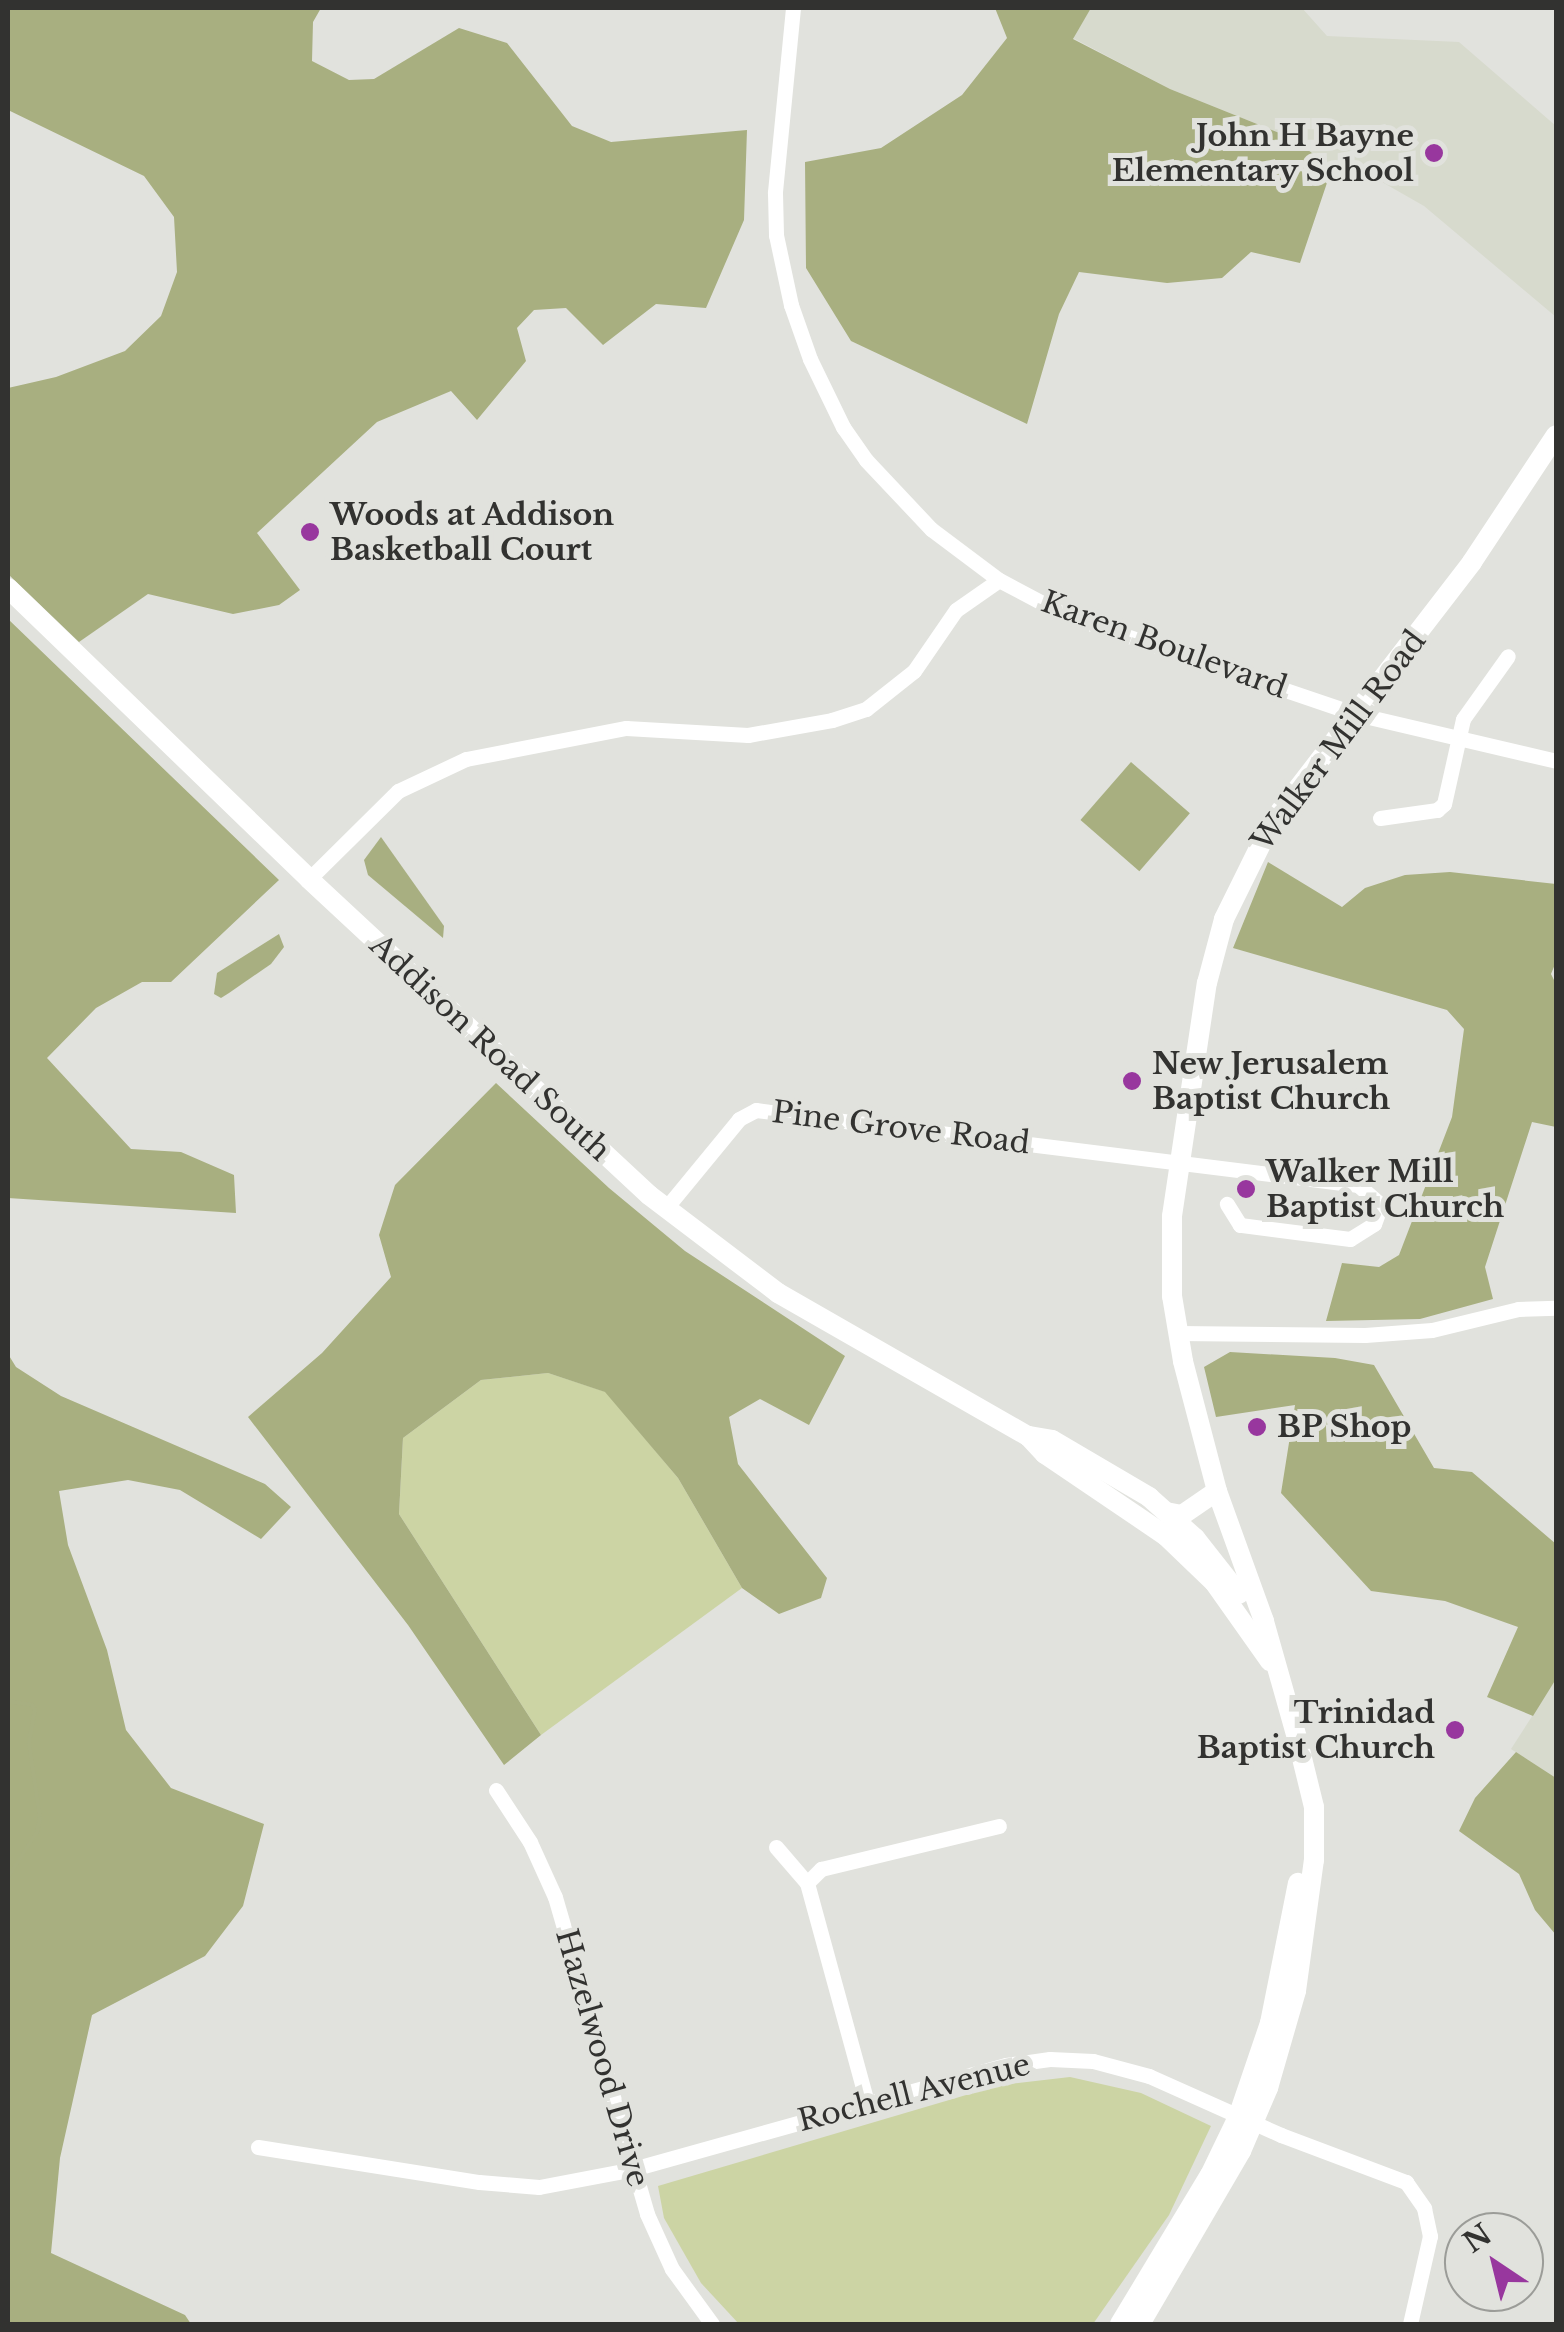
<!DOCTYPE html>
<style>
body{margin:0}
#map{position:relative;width:1564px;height:2332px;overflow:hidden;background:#e1e2dd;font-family:"Libre Baskerville",serif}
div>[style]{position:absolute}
.built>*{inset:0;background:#d7dacd}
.green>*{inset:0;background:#ccd4a4}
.forest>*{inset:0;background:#a8af80;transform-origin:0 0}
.water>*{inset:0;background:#a8af81}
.stream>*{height:4px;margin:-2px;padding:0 2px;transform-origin:2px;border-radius:2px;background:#a8af81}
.minor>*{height:15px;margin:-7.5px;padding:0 7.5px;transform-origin:7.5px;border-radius:7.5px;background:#fff}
.major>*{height:20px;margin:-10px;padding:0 10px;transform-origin:10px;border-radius:10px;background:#fff}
.dots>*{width:28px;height:28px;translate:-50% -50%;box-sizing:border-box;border:5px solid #e1e2dd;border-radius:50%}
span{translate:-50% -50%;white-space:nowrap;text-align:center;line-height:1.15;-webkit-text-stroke:10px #e1e2dd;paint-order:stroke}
.poi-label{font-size:30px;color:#323230;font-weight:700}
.right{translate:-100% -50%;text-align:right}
.left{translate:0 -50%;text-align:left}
.street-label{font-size:30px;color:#323230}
.frame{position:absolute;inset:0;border:10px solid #323230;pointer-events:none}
.north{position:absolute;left:1444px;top:2212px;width:100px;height:100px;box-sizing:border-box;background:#e1e2dd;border:2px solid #9b9c98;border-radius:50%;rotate:325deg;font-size:28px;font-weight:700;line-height:40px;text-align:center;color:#323230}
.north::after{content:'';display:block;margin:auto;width:35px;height:45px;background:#98379e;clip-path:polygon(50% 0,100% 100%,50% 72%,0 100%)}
</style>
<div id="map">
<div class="built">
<i style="clip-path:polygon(1091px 8px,1302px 8px,1327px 36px,1459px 42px,1556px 126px,1556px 317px,1424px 206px,1361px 170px,1332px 168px,1292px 138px,1170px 89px,1073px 38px)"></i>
<i style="clip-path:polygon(1556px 1679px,1556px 1778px,1511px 1749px)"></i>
</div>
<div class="green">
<i style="clip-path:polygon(548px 1373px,606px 1392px,678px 1478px,742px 1588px,541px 1735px,399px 1514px,403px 1438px,481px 1380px)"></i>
<i style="clip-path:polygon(1070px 2077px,1141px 2093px,1211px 2126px,1169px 2215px,1093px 2324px,739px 2324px,701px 2283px,664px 2218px,658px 2186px,1000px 2085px)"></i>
</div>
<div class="forest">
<i style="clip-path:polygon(8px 8px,321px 8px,313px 22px,312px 61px,349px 80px,374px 79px,459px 28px,507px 43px,572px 126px,611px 142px,747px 130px,744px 220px,706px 308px,656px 304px,603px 345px,566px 308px,534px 310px,517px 328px,526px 361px,477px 420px,451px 391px,377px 422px,257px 533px,300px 590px,279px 605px,233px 614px,148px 594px,79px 642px,8px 574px,8px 388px,56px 377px,125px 351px,161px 316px,177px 272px,174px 217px,144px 176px,8px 110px)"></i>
<i style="clip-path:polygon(995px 8px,1091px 8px,1073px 39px,1170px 89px,1292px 138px,1332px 168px,1300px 263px,1251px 252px,1222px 278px,1167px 283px,1079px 272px,1059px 314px,1027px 424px,851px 341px,806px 268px,805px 162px,881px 148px,962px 95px,1007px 38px)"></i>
<i style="clip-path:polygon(8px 619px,279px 880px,171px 982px,142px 982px,96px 1008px,47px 1058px,131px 1149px,181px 1152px,234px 1175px,236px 1213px,8px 1198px)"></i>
<i style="left:1131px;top:762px;width:78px;height:77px;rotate:41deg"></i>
<i style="clip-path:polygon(1268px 862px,1342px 907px,1365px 888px,1405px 875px,1450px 872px,1556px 884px,1556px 962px,1551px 974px,1556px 984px,1556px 1127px,1532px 1122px,1485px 1267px,1493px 1299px,1420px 1319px,1326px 1321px,1342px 1263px,1379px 1267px,1399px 1255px,1452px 1117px,1464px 1029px,1447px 1010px,1233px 948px)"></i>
<i style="clip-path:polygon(496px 1083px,609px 1188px,685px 1251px,845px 1356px,809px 1425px,760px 1399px,729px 1417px,738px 1464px,827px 1578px,821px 1598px,779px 1614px,742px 1588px,678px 1478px,605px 1392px,548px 1373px,481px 1380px,403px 1438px,399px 1514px,541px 1735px,504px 1765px,408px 1625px,248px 1417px,322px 1353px,391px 1277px,379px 1235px,395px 1185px)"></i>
<i style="clip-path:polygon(1230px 1352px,1335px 1358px,1374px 1365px,1434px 1468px,1472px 1472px,1556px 1544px,1556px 1679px,1533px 1716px,1487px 1697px,1518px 1627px,1445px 1601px,1371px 1591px,1281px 1493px,1295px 1405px,1216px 1417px,1204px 1367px)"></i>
<i style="clip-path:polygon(8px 1354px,16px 1367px,61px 1396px,265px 1484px,291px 1507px,261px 1539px,180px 1490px,128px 1480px,59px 1491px,68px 1545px,107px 1650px,126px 1730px,171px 1788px,264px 1824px,243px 1906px,205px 1956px,92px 2015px,60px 2158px,51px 2253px,185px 2315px,191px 2324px,8px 2324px)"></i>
<i style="clip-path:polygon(1516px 1752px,1556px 1778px,1556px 1935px,1535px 1910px,1519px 1874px,1459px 1831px,1475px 1798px)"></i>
</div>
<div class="water">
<i style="clip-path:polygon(381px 837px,444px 926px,443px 938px,368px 875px,364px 860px)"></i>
<i style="clip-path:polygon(279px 934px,284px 947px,271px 964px,229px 993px,221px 998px,214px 994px,217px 973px)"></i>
</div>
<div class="stream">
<i style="left:8px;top:1701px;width:24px;rotate:9deg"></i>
<i style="left:32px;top:1705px;width:5px;rotate:53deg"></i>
<i style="left:35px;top:1709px;width:35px;rotate:100deg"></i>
<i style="left:29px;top:1743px;width:76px;rotate:81.7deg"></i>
<i style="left:40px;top:1818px;width:14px;rotate:102deg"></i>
<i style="left:37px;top:1832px;width:54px;rotate:122.8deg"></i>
</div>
<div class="minor">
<i style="left:793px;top:8px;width:186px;rotate:95.6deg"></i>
<i style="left:775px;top:193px;width:42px;rotate:88.6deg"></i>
<i style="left:776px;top:235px;width:72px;rotate:77.9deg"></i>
<i style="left:791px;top:305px;width:57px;rotate:70.6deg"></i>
<i style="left:810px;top:359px;width:76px;rotate:64.1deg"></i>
<i style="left:843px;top:427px;width:40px;rotate:55.1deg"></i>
<i style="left:866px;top:460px;width:95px;rotate:46.7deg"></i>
<i style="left:931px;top:529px;width:85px;rotate:36.9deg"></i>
<i style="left:999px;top:580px;width:75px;rotate:27.9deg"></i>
<i style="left:1065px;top:615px;width:307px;rotate:18.8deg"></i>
<i style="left:1356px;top:714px;width:205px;rotate:13.2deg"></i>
<i style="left:1380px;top:818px;width:58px;rotate:-8deg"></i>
<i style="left:1437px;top:810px;width:9px;rotate:-41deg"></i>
<i style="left:1444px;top:804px;width:87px;rotate:-77.4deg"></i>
<i style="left:1463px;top:719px;width:77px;rotate:-54.5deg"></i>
<i style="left:309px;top:879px;width:125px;rotate:-44.7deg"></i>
<i style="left:398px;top:791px;width:75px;rotate:-25.2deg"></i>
<i style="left:466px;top:759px;width:163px;rotate:-11deg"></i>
<i style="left:626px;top:728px;width:122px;rotate:3.3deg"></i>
<i style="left:748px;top:735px;width:85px;rotate:-10.1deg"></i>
<i style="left:832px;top:720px;width:36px;rotate:-18deg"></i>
<i style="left:866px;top:709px;width:61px;rotate:-38.4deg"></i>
<i style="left:914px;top:671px;width:74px;rotate:-55.5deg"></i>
<i style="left:956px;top:610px;width:52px;rotate:-34.9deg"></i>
<i style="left:666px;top:1208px;width:115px;rotate:-50.6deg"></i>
<i style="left:739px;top:1119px;width:19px;rotate:-28deg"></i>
<i style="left:756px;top:1110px;width:607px;rotate:7.1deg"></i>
<i style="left:1358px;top:1185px;width:30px;rotate:41deg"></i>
<i style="left:1381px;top:1205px;width:20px;rotate:110deg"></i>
<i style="left:1374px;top:1224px;width:28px;rotate:148deg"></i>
<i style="left:1350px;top:1239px;width:111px;rotate:-172.7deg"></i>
<i style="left:1240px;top:1225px;width:25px;rotate:-122deg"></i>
<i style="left:1178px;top:1333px;width:187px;rotate:0.6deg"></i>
<i style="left:1365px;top:1335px;width:67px;rotate:-4.3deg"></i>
<i style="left:1432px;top:1330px;width:89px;rotate:-13.7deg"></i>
<i style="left:1518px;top:1309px;width:38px;rotate:-2deg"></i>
<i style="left:496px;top:1790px;width:62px;rotate:56.8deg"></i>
<i style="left:530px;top:1842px;width:60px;rotate:65.6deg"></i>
<i style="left:555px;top:1897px;width:330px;rotate:73.8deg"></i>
<i style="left:647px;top:2214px;width:60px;rotate:65.6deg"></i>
<i style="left:672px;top:2269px;width:68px;rotate:54deg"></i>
<i style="left:776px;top:1847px;width:48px;rotate:49.3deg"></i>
<i style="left:807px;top:1883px;width:228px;rotate:74.7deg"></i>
<i style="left:807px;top:1883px;width:20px;rotate:-45deg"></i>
<i style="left:821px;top:1869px;width:183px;rotate:-13.6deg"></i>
<i style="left:258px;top:2147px;width:224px;rotate:9deg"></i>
<i style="left:479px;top:2182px;width:60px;rotate:4.8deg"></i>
<i style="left:539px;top:2187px;width:96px;rotate:-10.8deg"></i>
<i style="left:633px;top:2169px;width:387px;rotate:-15.6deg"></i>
<i style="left:1006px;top:2065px;width:44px;rotate:-7.8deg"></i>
<i style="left:1050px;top:2059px;width:43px;rotate:2.7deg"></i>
<i style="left:1093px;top:2061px;width:58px;rotate:15deg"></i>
<i style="left:1149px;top:2076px;width:145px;rotate:24.1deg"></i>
<i style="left:1281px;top:2135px;width:134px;rotate:20.6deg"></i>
<i style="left:1406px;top:2182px;width:32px;rotate:55deg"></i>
<i style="left:1424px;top:2208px;width:29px;rotate:78deg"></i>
<i style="left:1430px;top:2236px;width:90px;rotate:102.8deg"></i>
</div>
<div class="major">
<i style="left:8px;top:588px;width:419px;rotate:44deg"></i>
<i style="left:309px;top:879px;width:464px;rotate:42.9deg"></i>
<i style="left:649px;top:1195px;width:162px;rotate:37.2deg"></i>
<i style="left:778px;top:1293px;width:288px;rotate:29.8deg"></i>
<i style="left:1028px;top:1436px;width:25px;rotate:47deg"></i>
<i style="left:1045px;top:1454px;width:146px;rotate:34.1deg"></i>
<i style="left:1166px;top:1536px;width:66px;rotate:43.8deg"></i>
<i style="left:1214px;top:1582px;width:97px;rotate:54.7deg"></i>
<i style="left:1028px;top:1436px;width:24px;rotate:9deg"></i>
<i style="left:1052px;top:1440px;width:113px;rotate:30.4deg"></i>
<i style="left:1149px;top:1497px;width:62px;rotate:41.7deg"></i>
<i style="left:1195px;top:1538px;width:71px;rotate:51.8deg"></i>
<i style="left:1166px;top:1512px;width:16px;rotate:11deg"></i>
<i style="left:1182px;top:1515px;width:42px;rotate:-34.4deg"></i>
<i style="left:1120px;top:2324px;width:174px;rotate:-58.9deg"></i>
<i style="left:1210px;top:2175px;width:64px;rotate:-64.2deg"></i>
<i style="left:1238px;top:2117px;width:99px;rotate:-71.2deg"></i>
<i style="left:1270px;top:2023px;width:143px;rotate:-78.7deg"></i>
<i style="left:1140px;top:2324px;width:200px;rotate:-59.7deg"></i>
<i style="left:1241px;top:2151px;width:69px;rotate:-66.8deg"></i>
<i style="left:1268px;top:2088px;width:101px;rotate:-73.9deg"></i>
<i style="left:1296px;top:1991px;width:132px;rotate:-82.2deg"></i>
<i style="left:1314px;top:1860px;width:53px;rotate:-90deg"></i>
<i style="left:1314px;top:1807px;width:71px;rotate:-103.8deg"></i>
<i style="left:1297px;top:1738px;width:122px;rotate:-105.8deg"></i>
<i style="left:1264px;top:1621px;width:138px;rotate:-109.9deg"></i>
<i style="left:1217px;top:1491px;width:134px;rotate:-104.7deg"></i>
<i style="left:1183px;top:1361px;width:66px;rotate:-99.6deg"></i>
<i style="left:1172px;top:1296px;width:80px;rotate:-90deg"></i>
<i style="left:1172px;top:1216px;width:236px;rotate:-81.5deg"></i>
<i style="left:1207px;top:983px;width:66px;rotate:-75.1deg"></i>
<i style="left:1224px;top:919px;width:108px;rotate:-63.7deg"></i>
<i style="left:1272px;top:822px;width:328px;rotate:-52.4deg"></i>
<i style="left:1472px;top:562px;width:152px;rotate:-56.5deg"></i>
</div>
<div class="dots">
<i style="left:1434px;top:153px;background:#98379e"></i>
<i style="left:310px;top:532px;background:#98379e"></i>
<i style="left:1132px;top:1081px;background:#98379e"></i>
<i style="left:1246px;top:1189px;background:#98379e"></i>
<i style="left:1257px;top:1427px;background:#98379e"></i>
<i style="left:1455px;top:1730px;background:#98379e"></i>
</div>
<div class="poi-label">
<span class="right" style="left:1414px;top:153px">John H Bayne<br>Elementary School</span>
<span class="left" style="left:330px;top:532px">Woods at Addison<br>Basketball Court</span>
<span class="left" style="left:1152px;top:1081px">New Jerusalem<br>Baptist Church</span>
<span class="left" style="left:1266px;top:1189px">Walker Mill<br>Baptist Church</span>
<span class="left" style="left:1277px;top:1427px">BP Shop</span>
<span class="right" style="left:1435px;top:1730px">Trinidad<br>Baptist Church</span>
</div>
<div class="street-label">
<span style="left:1164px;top:645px;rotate:20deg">Karen Boulevard</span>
<span style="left:1339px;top:741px;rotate:-53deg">Walker Mill Road</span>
<span style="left:490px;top:1048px;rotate:43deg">Addison Road South</span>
<span style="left:901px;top:1128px;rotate:7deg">Pine Grove Road</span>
<span style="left:602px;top:2058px;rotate:74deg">Hazelwood Drive</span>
<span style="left:914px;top:2093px;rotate:-14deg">Rochell Avenue</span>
</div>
<div class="frame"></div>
<div class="north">N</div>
</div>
